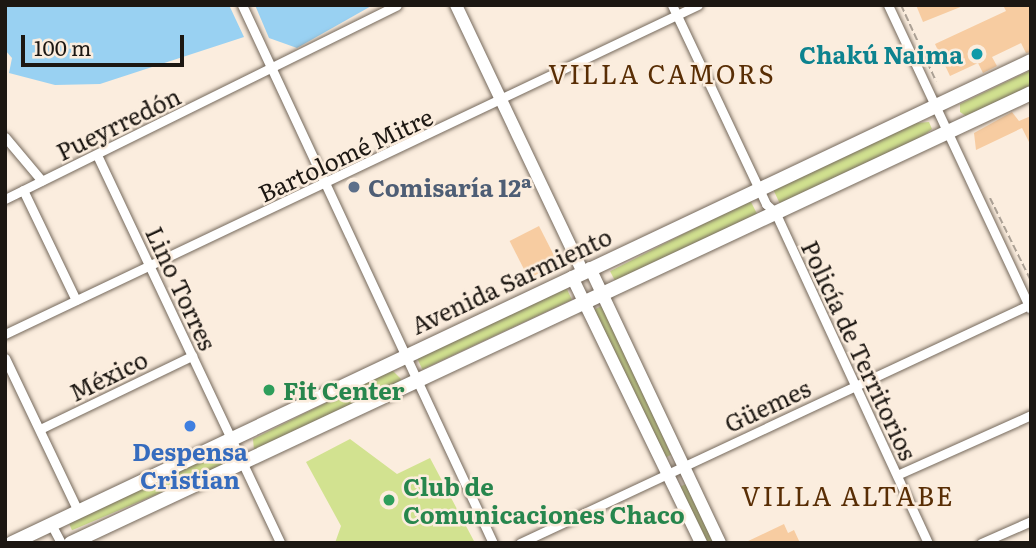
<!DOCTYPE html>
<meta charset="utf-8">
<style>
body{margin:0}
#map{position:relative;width:1036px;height:548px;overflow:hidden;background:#fbedde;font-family:Literata,serif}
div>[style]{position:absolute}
.green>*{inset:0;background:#d2e290;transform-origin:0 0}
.water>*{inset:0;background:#99d1f2}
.building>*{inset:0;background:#f7cca1;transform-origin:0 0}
.path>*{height:2px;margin-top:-1px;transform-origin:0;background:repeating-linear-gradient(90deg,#ada296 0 7px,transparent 0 10.5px)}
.roads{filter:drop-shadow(0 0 2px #75695c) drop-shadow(0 0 2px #75695c)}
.street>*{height:9px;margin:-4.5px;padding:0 4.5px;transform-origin:4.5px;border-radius:4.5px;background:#fff}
.secondary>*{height:12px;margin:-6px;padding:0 6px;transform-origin:6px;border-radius:6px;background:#fff}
.primary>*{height:14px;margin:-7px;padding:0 7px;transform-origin:7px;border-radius:7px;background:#fff}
.dots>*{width:19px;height:19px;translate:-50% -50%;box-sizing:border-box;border:4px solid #fbedde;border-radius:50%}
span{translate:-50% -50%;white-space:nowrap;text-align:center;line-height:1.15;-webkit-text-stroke:5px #fbedde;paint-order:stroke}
.culture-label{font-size:24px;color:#0d838f;font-weight:700}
.right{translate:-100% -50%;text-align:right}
.street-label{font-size:24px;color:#1c1712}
.service-label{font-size:24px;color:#4e5e75;font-weight:700}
.left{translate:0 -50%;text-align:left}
.leisure-label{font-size:24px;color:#27864d;font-weight:700}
.shop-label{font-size:24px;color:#366cbe;font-weight:700}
.neighbourhood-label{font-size:26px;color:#592e05;letter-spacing:2px}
.frame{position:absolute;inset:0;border:7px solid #1c1712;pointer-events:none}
.scale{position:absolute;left:21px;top:35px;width:163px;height:32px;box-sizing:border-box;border:4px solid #1c1712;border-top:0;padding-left:9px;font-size:21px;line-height:24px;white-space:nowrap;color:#1c1712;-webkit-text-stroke:5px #fbedde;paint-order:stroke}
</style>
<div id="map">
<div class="green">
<i style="clip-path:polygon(1031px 70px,1031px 86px,966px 116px,960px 112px,960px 104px)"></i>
<i style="clip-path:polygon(929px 122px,932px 129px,922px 137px,780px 204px,773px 189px,916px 123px)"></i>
<i style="left:750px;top:200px;width:16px;height:157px;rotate:63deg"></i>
<i style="left:566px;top:287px;width:14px;height:165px;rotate:65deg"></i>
<i style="left:602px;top:306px;width:164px;height:9px;rotate:65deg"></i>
<i style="clip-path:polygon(392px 370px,401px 379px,398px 383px,254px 450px,253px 439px)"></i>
<i style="clip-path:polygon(350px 439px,397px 474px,430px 458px,475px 543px,335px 543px,341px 526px,306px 462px)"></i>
<i style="left:218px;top:452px;width:15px;height:165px;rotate:67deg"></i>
<i style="left:686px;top:484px;width:65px;height:9px;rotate:65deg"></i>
</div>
<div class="water">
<i style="clip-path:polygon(5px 5px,229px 5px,244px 37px,100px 84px,55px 85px,9px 73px,12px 58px,5px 50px)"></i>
<i style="clip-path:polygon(255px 5px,373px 5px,297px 48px,269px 38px)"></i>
</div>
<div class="building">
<i style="clip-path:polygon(916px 5px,963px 5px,963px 6px,923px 22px)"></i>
<i style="clip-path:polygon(1003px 5px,1031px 5px,1031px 52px,1026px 53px,1021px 43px,992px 57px,997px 66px,983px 73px,978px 63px,950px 76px,935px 44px,1006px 11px)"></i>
<i style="clip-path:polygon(1012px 112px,1019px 121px,1031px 116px,1031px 146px,1022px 128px,976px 150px,974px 133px)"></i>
<i style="left:539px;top:226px;width:42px;height:33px;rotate:63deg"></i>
<i style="clip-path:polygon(784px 524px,788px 533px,794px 530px,800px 543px,744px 543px)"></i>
</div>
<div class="path">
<i style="left:901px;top:5px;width:84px;rotate:65.3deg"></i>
<i style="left:990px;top:198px;width:93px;rotate:63.7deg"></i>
</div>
<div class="roads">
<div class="street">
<i style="left:242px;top:5px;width:594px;rotate:64.99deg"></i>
<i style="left:672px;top:5px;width:220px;rotate:64.7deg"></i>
<i style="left:766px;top:204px;width:12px;rotate:42deg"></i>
<i style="left:775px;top:212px;width:365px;rotate:65.2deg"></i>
<i style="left:888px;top:5px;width:335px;rotate:64.9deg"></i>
<i style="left:5px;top:137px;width:57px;rotate:49.9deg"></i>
<i style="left:97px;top:155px;width:429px;rotate:64.7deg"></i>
<i style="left:23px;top:190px;width:122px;rotate:64.3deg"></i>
<i style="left:5px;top:199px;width:437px;rotate:-26.3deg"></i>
<i style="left:5px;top:334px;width:767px;rotate:-25.4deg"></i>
<i style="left:5px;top:358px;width:170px;rotate:64.5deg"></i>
<i style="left:40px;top:429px;width:169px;rotate:-25.7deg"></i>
<i style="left:897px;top:475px;width:147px;rotate:-24.1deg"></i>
<i style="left:51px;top:524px;width:21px;rotate:62deg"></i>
<i style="left:520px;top:543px;width:564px;rotate:-25.07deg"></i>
<i style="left:981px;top:543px;width:55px;rotate:-23.7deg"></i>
</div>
<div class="secondary">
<i style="left:456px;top:5px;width:296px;rotate:64.6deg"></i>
<i style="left:590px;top:268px;width:304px;rotate:64.7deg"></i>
<i style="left:572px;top:277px;width:296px;rotate:64.1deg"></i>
</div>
<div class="primary">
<i style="left:12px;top:543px;width:1127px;rotate:-25.31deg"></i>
<i style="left:71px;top:543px;width:1060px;rotate:-25.11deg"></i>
</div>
</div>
<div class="dots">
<i style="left:977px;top:54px;background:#0f9aa8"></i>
<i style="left:354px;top:187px;background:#5c6f8a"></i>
<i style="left:269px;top:390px;background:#2e9e5b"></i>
<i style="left:190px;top:426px;background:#3f7fe0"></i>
<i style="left:389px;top:500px;background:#2e9e5b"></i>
</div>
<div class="culture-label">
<span class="right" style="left:963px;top:54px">Chakú Naima</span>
</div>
<div class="street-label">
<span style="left:118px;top:123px;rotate:-26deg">Pueyrredón</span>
<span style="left:345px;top:154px;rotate:-25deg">Bartolomé Mitre</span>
<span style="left:511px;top:280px;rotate:-25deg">Avenida Sarmiento</span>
<span style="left:182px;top:288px;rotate:65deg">Lino Torres</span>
<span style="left:860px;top:350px;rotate:65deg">Policía de Territorios</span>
<span style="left:108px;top:375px;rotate:-26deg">México</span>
<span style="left:767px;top:405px;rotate:-25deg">Güemes</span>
</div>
<div class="service-label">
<span class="left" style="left:368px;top:187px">Comisaría 12ª</span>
</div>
<div class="leisure-label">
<span class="left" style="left:283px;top:390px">Fit Center</span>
<span class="left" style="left:403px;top:500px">Club de<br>Comunicaciones Chaco</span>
</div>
<div class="shop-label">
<span style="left:190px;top:465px">Despensa<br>Cristian</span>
</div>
<div class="neighbourhood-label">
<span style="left:662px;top:73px">VILLA CAMORS</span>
<span style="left:848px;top:495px">VILLA ALTABE</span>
</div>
<div class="frame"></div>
<div class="scale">100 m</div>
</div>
